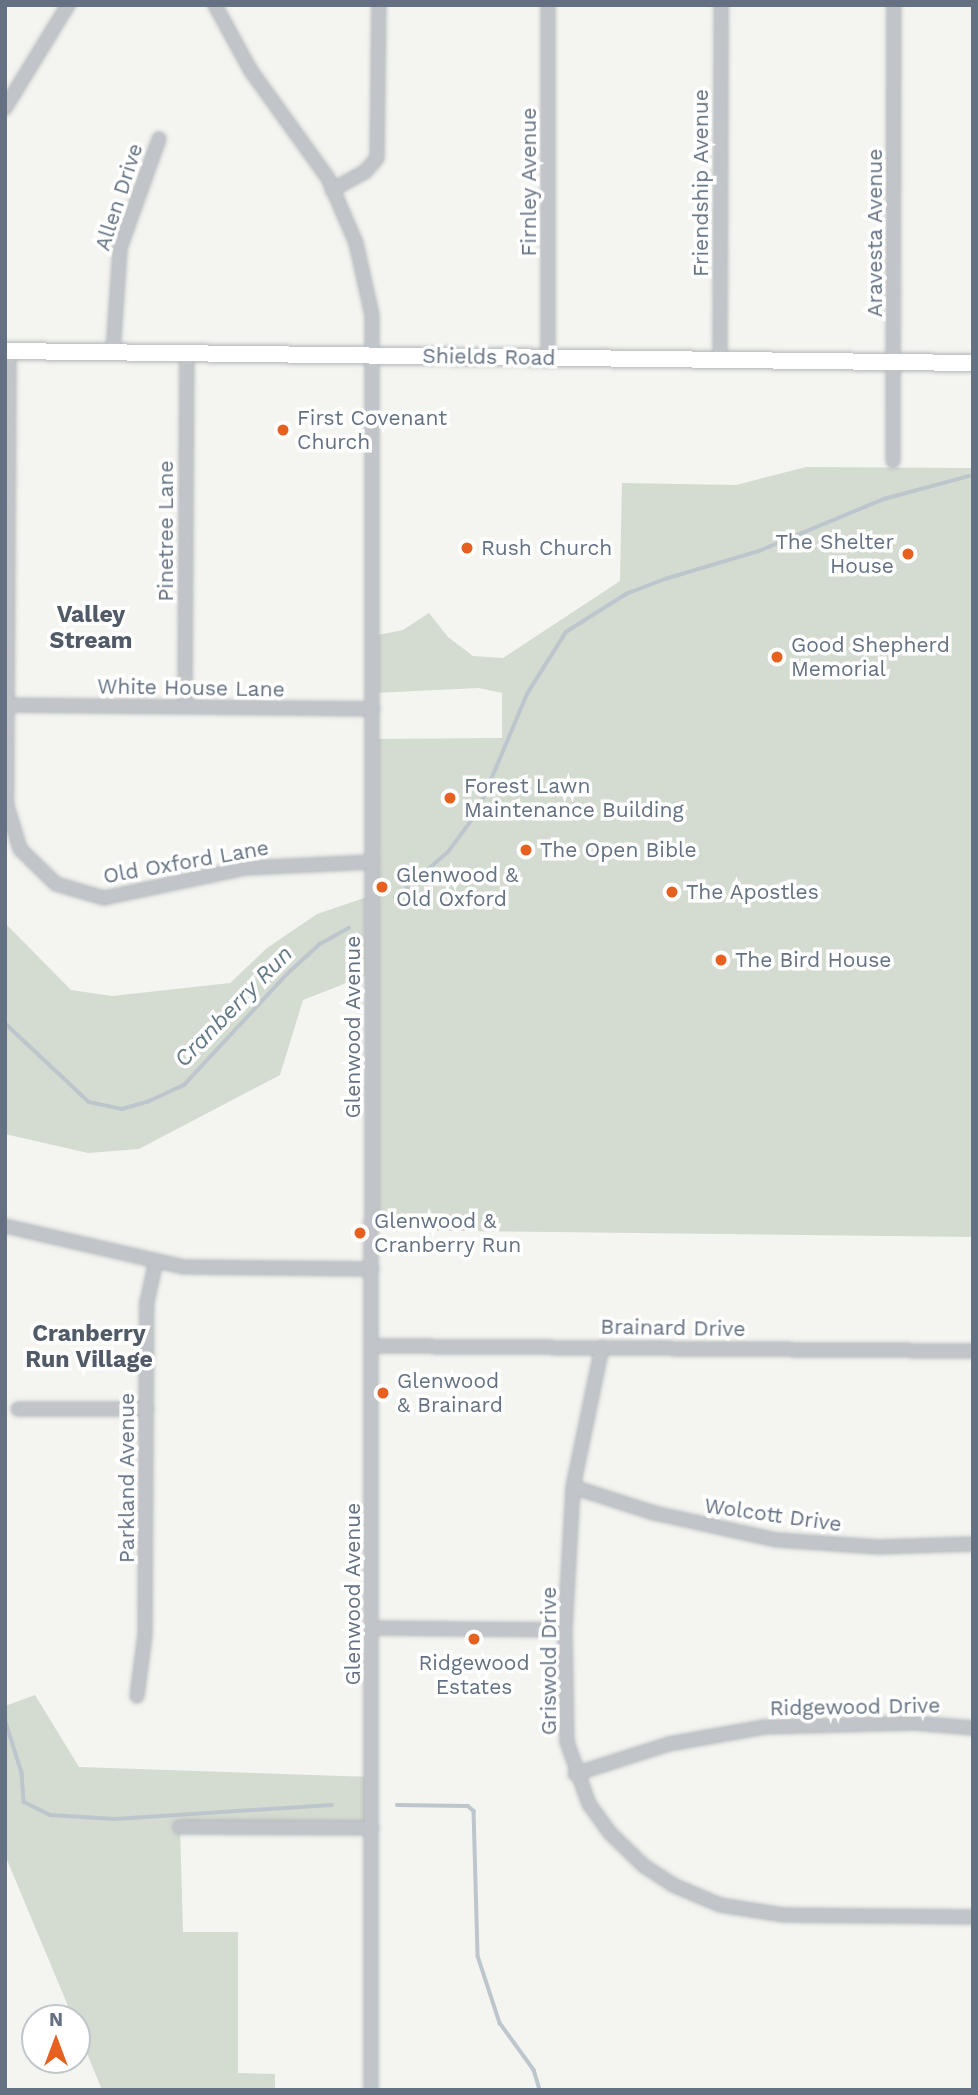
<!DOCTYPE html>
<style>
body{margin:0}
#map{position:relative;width:978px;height:2095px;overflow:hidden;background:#f4f5f0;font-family:"Work Sans",sans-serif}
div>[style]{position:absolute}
.green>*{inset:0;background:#d4dbd1}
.stream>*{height:3.5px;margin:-1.75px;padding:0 1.75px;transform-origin:1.75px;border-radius:1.75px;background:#bdc6cc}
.roads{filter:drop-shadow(0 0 2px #b4b8bc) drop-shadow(0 0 2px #b4b8bc)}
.minor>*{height:12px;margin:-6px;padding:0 6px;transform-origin:6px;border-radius:6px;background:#c1c4c8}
.major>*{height:16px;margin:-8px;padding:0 8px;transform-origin:8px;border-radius:8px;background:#fff}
.dots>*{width:19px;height:19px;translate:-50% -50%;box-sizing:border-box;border:4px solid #fff;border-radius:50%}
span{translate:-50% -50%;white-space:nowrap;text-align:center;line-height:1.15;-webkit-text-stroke:7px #fff;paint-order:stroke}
.street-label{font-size:21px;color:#637182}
.poi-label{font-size:21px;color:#637182}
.left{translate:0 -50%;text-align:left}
.right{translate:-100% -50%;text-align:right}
.neighbourhood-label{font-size:23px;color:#515b67;font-weight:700}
.water-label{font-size:23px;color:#637a86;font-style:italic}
.frame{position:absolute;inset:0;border:7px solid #637182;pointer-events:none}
.north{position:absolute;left:21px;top:2004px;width:70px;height:70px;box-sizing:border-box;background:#fff;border:2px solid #c1c6cd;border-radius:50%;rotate:0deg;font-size:19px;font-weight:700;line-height:28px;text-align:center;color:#637182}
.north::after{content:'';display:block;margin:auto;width:24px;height:32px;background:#e6601f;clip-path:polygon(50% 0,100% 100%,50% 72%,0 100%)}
</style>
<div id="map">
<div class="green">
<i style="clip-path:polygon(806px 467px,973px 468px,973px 1237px,372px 1230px,372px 973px,303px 1000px,280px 1075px,139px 1149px,88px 1153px,5px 1134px,5px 923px,71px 990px,112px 996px,230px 983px,267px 948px,317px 914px,373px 895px,373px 739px,502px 738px,502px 693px,479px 688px,373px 693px,373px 636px,403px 630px,429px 613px,448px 637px,473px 656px,503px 658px,620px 581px,622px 483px,736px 485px)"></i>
<i style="clip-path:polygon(35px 1695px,79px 1767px,372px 1777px,372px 1828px,180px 1827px,183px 1932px,238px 1932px,238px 2073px,275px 2074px,275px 2090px,102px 2090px,77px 2029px,77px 2018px,73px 2018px,5px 1855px,5px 1706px)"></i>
</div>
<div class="stream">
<i style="left:395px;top:898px;width:70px;rotate:-41deg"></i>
<i style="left:448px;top:852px;width:49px;rotate:-53.4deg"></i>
<i style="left:477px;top:813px;width:129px;rotate:-67.2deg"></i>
<i style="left:527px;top:694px;width:73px;rotate:-57.8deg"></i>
<i style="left:566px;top:632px;width:71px;rotate:-32.3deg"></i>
<i style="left:626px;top:594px;width:42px;rotate:-21deg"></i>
<i style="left:665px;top:579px;width:98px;rotate:-16.6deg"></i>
<i style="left:759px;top:551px;width:135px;rotate:-22.6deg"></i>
<i style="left:884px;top:499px;width:92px;rotate:-15.1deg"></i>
<i style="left:5px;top:1023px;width:115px;rotate:43.2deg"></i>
<i style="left:89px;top:1102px;width:34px;rotate:12deg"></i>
<i style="left:122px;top:1109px;width:26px;rotate:-16deg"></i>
<i style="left:147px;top:1102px;width:41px;rotate:-24.7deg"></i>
<i style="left:184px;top:1085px;width:151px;rotate:-47.1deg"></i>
<i style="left:287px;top:974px;width:45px;rotate:-42.3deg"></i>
<i style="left:320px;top:944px;width:33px;rotate:-29deg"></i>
<i style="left:5px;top:1719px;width:57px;rotate:72.5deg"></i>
<i style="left:22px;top:1773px;width:29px;rotate:86deg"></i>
<i style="left:24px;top:1802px;width:30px;rotate:26deg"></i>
<i style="left:51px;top:1815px;width:64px;rotate:3.6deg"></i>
<i style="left:115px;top:1819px;width:217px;rotate:-3.7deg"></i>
<i style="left:397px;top:1805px;width:71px;rotate:0.8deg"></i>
<i style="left:468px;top:1806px;width:8px;rotate:40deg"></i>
<i style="left:474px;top:1811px;width:145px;rotate:88.4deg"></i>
<i style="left:478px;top:1956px;width:71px;rotate:71.8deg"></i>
<i style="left:500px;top:2023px;width:58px;rotate:54.1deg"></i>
<i style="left:534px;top:2070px;width:21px;rotate:73deg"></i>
</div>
<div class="roads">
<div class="minor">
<i style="left:215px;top:5px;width:75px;rotate:61.4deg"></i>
<i style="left:251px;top:71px;width:132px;rotate:54.3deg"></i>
<i style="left:328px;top:178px;width:71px;rotate:66.7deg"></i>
<i style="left:356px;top:243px;width:74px;rotate:77.5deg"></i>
<i style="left:372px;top:315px;width:1775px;rotate:90.03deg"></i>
<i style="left:548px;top:5px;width:353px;rotate:90deg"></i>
<i style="left:5px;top:108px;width:121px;rotate:-58.5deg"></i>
<i style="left:332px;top:190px;width:38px;rotate:-29deg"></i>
<i style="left:365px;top:172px;width:18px;rotate:-49deg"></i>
<i style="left:377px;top:158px;width:153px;rotate:-89.3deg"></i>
<i style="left:9px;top:351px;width:455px;rotate:90.3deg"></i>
<i style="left:7px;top:806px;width:45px;rotate:73.2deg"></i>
<i style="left:20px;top:849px;width:50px;rotate:44.2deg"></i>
<i style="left:56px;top:884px;width:50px;rotate:16.3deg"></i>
<i style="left:104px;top:898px;width:144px;rotate:-12deg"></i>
<i style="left:245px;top:868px;width:128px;rotate:-2.7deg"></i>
<i style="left:113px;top:352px;width:104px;rotate:-86.1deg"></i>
<i style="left:120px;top:248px;width:116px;rotate:-70.3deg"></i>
<i style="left:720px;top:360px;width:355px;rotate:-89.8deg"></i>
<i style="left:893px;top:461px;width:456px;rotate:-89.9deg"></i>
<i style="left:7px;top:705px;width:366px;rotate:0.6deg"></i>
<i style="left:185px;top:707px;width:352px;rotate:-89.7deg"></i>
<i style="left:5px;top:1226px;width:184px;rotate:12.9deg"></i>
<i style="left:184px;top:1267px;width:188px;rotate:0.6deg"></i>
<i style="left:372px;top:1346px;width:601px;rotate:0.48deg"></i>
<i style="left:602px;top:1347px;width:143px;rotate:101.7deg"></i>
<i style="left:573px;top:1487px;width:143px;rotate:93.2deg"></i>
<i style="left:565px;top:1630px;width:112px;rotate:89deg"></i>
<i style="left:567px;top:1742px;width:66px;rotate:70.5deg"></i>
<i style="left:589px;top:1804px;width:34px;rotate:54deg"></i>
<i style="left:609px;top:1832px;width:49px;rotate:44.2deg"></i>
<i style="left:644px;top:1866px;width:35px;rotate:33deg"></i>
<i style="left:673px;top:1885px;width:51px;rotate:23.1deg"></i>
<i style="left:720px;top:1905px;width:65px;rotate:8.9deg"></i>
<i style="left:784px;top:1915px;width:189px;rotate:0.6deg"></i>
<i style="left:18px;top:1409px;width:129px"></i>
<i style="left:573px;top:1487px;width:85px;rotate:17.8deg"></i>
<i style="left:654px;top:1513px;width:126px;rotate:12.4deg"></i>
<i style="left:777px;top:1540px;width:102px;rotate:3.9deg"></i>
<i style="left:879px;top:1547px;width:94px;rotate:-1.8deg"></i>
<i style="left:372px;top:1628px;width:193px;rotate:0.6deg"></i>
<i style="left:137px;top:1696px;width:63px;rotate:-82.6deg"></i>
<i style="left:145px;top:1634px;width:332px;rotate:-89.7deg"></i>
<i style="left:147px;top:1302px;width:42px;rotate:-77.6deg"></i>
<i style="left:575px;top:1774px;width:99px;rotate:-17.7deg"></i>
<i style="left:669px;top:1744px;width:97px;rotate:-10.1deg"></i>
<i style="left:764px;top:1727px;width:150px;rotate:-1.5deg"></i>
<i style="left:914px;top:1723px;width:59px;rotate:4.8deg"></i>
<i style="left:180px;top:1827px;width:192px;rotate:0.3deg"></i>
</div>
<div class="major">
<i style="left:5px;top:351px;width:968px;rotate:0.71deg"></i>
</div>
</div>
<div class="dots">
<i style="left:283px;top:430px;background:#e6601f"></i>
<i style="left:467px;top:548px;background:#e6601f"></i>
<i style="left:908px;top:554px;background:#e6601f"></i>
<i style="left:777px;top:657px;background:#e6601f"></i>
<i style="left:450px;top:798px;background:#e6601f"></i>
<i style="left:526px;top:850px;background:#e6601f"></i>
<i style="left:382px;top:887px;background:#e6601f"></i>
<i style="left:672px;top:892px;background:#e6601f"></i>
<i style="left:721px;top:960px;background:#e6601f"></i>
<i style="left:360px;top:1233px;background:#e6601f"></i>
<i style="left:383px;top:1393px;background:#e6601f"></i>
<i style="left:474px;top:1639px;background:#e6601f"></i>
</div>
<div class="street-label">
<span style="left:529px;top:182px;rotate:-90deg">Firnley Avenue</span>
<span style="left:701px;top:183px;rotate:-90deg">Friendship Avenue</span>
<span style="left:119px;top:197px;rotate:-72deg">Allen Drive</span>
<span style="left:875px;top:233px;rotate:-90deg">Aravesta Avenue</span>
<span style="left:489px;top:357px;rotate:1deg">Shields Road</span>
<span style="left:166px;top:531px;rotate:-90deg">Pinetree Lane</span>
<span style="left:191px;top:688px;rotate:1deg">White House Lane</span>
<span style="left:186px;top:862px;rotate:-10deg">Old Oxford Lane</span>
<span style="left:353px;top:1027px;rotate:-90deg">Glenwood Avenue</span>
<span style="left:673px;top:1328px;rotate:1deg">Brainard Drive</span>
<span style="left:127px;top:1478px;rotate:-90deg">Parkland Avenue</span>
<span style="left:773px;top:1515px;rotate:8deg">Wolcott Drive</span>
<span style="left:353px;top:1594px;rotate:-90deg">Glenwood Avenue</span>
<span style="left:549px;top:1661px;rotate:-90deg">Griswold Drive</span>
<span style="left:855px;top:1707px;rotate:-1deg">Ridgewood Drive</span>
</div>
<div class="poi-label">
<span class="left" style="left:297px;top:430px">First Covenant<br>Church</span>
<span class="right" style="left:894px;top:554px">The Shelter<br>House</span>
<span class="left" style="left:481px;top:548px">Rush Church</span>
<span class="left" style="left:791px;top:657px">Good Shepherd<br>Memorial</span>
<span class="left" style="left:464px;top:798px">Forest Lawn<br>Maintenance Building</span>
<span class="left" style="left:540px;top:850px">The Open Bible</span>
<span class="left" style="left:396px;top:887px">Glenwood &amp;<br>Old Oxford</span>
<span class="left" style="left:686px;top:892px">The Apostles</span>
<span class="left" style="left:735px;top:960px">The Bird House</span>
<span class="left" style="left:374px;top:1233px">Glenwood &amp;<br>Cranberry Run</span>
<span class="left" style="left:397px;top:1393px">Glenwood<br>&amp; Brainard</span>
<span style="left:474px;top:1675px">Ridgewood<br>Estates</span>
</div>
<div class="neighbourhood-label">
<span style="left:91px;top:628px">Valley<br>Stream</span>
<span style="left:89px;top:1347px">Cranberry<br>Run Village</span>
</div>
<div class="water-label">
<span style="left:234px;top:1007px;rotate:-46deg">Cranberry Run</span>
</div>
<div class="frame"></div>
<div class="north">N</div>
</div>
